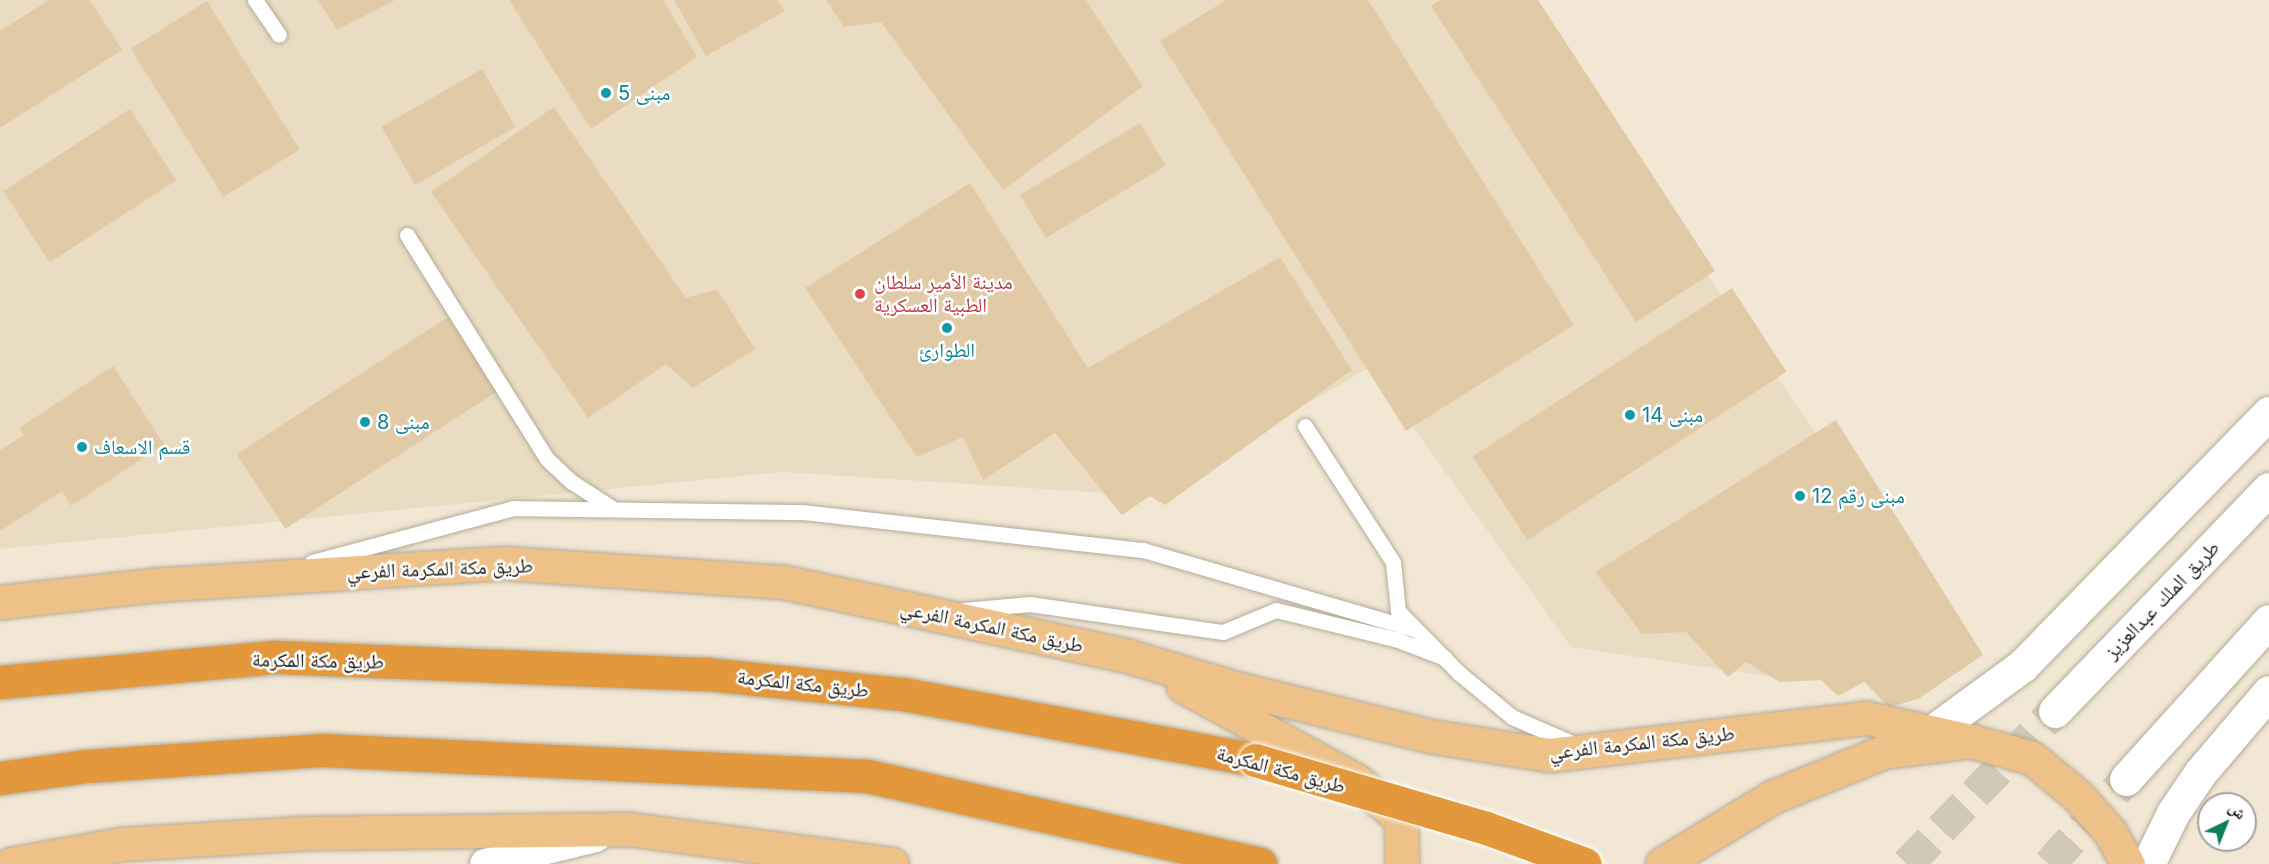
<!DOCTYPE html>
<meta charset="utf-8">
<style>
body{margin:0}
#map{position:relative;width:2269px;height:864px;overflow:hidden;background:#f1e7d4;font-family:Inter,"Noto Naskh Arabic",sans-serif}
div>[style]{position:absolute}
.built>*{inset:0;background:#eadcc2}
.building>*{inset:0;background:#e0cba6;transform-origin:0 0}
.secondary-tunnel>*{height:33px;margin-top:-16.5px;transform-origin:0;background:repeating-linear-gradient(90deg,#d1c8b7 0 33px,transparent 0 49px)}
.roads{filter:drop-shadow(0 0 2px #b5ab99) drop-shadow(0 0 2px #b5ab99)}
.lane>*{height:15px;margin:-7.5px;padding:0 7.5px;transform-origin:7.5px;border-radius:7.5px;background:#fff}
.street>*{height:30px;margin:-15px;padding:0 15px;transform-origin:15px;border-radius:15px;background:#fff}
.secondary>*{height:33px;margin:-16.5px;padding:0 16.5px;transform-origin:16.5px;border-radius:16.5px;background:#fff}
.primary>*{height:33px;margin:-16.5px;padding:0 16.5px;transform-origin:16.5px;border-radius:16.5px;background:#eec189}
.highway>*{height:33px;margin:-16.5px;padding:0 16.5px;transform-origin:16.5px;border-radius:16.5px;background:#e2983b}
.bridges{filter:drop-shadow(0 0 2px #fff) drop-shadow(0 0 2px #fff)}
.highway-bridge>*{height:33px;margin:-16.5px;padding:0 16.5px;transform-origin:16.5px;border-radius:16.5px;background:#e2983b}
.dots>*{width:16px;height:16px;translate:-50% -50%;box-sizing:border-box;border:3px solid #fff;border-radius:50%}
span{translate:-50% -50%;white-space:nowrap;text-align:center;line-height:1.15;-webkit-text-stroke:5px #fff;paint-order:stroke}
.culture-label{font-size:20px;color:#0d838f}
.left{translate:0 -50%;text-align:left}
.health-label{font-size:20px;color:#be3a42}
.street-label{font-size:20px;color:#1d1913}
.north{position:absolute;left:2197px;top:792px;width:60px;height:60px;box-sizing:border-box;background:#fff;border:2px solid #a5a3a1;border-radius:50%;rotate:43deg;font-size:16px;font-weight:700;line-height:24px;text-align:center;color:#1d1913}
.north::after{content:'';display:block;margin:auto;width:21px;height:27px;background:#0a805e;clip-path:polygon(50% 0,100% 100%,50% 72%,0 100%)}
</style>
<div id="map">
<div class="built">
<i style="clip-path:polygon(0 0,1527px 0,1670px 220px,1857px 494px,1863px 667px,1767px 676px,1571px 647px,1370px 367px,1150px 496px,783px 472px,0 549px)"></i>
</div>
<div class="building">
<i style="clip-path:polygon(49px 0,90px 0,122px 50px,0 128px,0 31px)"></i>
<i style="clip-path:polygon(318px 0,395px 0,337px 30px)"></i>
<i style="clip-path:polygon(509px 0,663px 0,697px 57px,591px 129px)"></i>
<i style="clip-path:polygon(674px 0,778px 0,785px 11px,706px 56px)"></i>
<i style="clip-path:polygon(826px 0,1086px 0,1143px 86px,1003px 190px,881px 22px,844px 27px)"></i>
<i style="clip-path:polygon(1226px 0,1368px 0,1574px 325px,1406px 431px,1160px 41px)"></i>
<i style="clip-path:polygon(1440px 0,1538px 0,1715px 271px,1636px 322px,1431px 6px)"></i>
<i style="left:207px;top:1px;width:175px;height:90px;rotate:58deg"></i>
<i style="left:482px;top:69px;width:67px;height:116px;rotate:60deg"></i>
<i style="clip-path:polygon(554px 107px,686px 298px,717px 289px,755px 349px,693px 388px,666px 364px,588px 418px,431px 192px)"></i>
<i style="left:130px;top:109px;width:85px;height:151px;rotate:57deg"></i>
<i style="left:1140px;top:123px;width:50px;height:140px;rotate:59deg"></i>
<i style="clip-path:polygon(970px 183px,1088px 368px,1280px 257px,1352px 370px,1165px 505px,1150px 496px,1122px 515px,1055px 433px,983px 480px,963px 437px,917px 457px,805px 288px)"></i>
<i style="left:1732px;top:288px;width:100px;height:309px;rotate:57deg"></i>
<i style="left:448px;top:317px;width:89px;height:252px;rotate:57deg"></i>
<i style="clip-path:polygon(113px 366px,164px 444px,71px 506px,62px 491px,0 531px,0 450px,24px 435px,19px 428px)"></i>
<i style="clip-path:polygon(1836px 420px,1983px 655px,1918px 699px,1889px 707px,1864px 682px,1838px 696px,1821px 680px,1780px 682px,1746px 662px,1728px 677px,1686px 632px,1642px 634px,1595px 572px)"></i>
</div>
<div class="secondary-tunnel">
<i style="left:1907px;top:864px;width:213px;rotate:-46deg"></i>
<i style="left:2049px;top:864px;width:115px;rotate:-47.8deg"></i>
</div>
<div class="roads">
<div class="lane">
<i style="left:255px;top:0;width:42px;rotate:55.6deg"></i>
<i style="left:407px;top:235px;width:264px;rotate:58deg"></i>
<i style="left:547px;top:459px;width:34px;rotate:43deg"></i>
<i style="left:572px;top:482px;width:48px;rotate:33deg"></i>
<i style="left:1305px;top:426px;width:162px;rotate:57.1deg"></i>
<i style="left:1393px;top:562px;width:49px;rotate:84.2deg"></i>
<i style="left:1398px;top:611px;width:87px;rotate:45.5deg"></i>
<i style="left:1459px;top:673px;width:69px;rotate:39.7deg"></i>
<i style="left:1512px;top:717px;width:68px;rotate:23.5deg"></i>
<i style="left:312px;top:562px;width:208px;rotate:-15deg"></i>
<i style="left:513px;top:508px;width:289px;rotate:0.8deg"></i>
<i style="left:802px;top:512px;width:343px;rotate:6.4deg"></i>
<i style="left:1143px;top:550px;width:284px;rotate:16.3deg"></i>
<i style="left:964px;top:610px;width:66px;rotate:-5.2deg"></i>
<i style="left:1030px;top:604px;width:195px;rotate:8.3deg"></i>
<i style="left:1223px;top:632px;width:57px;rotate:-22.5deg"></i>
<i style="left:1276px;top:610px;width:126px;rotate:13.8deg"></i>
<i style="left:1398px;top:640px;width:50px;rotate:21deg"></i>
</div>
<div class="street">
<i style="left:485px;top:864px;width:114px;rotate:-13.7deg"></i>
</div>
<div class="secondary">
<i style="left:2055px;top:711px;width:308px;rotate:-46.1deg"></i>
<i style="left:1914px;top:745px;width:134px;rotate:-36.2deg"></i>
<i style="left:2022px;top:666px;width:354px;rotate:-45.7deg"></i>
<i style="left:2126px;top:779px;width:213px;rotate:-47.9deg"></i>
<i style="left:2148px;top:864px;width:57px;rotate:-63.9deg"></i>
<i style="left:2173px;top:813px;width:48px;rotate:-56deg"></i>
<i style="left:2200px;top:773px;width:106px;rotate:-49.6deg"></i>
</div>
<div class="primary">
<i style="left:0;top:602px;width:154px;rotate:-6.3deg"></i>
<i style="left:153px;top:585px;width:352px;rotate:-3.6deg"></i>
<i style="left:504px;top:563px;width:281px;rotate:3.9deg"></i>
<i style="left:784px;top:582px;width:352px;rotate:12.1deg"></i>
<i style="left:1128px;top:656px;width:116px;rotate:16.6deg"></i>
<i style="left:1239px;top:689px;width:197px;rotate:13.8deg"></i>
<i style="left:1430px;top:736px;width:121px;rotate:9deg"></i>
<i style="left:1550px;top:755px;width:319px;rotate:-6.7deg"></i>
<i style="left:1867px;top:718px;width:107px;rotate:12.5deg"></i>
<i style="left:1183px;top:686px;width:198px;rotate:28.6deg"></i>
<i style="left:1357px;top:781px;width:58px;rotate:40.8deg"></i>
<i style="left:1401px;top:819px;width:45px;rotate:88.7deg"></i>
<i style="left:11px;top:864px;width:113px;rotate:-10.2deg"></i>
<i style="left:122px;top:844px;width:185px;rotate:-3.4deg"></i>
<i style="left:307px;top:833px;width:322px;rotate:-0.7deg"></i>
<i style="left:629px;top:829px;width:265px;rotate:7.6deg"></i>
<i style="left:1662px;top:864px;width:129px;rotate:-31.3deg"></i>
<i style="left:1772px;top:797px;width:120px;rotate:-22.1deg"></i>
<i style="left:1883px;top:752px;width:89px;rotate:-7.1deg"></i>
<i style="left:1971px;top:741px;width:63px;rotate:15.6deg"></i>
<i style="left:2032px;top:758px;width:60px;rotate:39.6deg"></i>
<i style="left:2078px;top:796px;width:48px;rotate:48.4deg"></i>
<i style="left:2110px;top:832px;width:37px;rotate:61deg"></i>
</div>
<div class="highway">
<i style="left:0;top:682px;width:278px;rotate:-5.2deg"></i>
<i style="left:277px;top:657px;width:431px;rotate:2.3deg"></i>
<i style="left:708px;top:674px;width:196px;rotate:5.9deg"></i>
<i style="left:903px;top:694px;width:358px;rotate:10.6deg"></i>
<i style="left:0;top:778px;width:88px;rotate:-7.9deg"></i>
<i style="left:87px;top:766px;width:237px;rotate:-3.9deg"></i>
<i style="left:323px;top:750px;width:545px;rotate:2.74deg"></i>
<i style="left:867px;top:776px;width:403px;rotate:12.6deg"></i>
</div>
</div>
<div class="bridges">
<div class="highway-bridge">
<i style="left:1255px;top:760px;width:241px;rotate:16.4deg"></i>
<i style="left:1486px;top:828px;width:105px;rotate:20deg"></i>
</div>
</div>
<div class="dots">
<i style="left:606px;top:93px;background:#0f9aa8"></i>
<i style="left:860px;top:294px;background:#e0444e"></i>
<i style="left:947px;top:328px;background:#0f9aa8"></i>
<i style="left:1630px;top:415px;background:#0f9aa8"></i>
<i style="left:365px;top:422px;background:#0f9aa8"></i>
<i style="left:82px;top:447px;background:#0f9aa8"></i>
<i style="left:1800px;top:496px;background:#0f9aa8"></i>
</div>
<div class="culture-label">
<span class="left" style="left:618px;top:93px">مبنى 5</span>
<span style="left:947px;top:350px">الطوارئ</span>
<span class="left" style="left:1642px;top:415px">مبنى 14</span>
<span class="left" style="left:377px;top:422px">مبنى 8</span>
<span class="left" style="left:94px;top:447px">قسم الاسعاف</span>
<span class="left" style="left:1812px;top:496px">مبنى رقم 12</span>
</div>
<div class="health-label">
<span class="left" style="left:874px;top:294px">مدينة الأمير سلطان<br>الطبية العسكرية</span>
</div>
<div class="street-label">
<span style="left:440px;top:569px;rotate:-2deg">طريق مكة المكرمة الفرعي</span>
<span style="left:2162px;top:600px;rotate:-46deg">طريق الملك عبدالعزيز</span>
<span style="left:992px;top:627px;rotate:12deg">طريق مكة المكرمة الفرعي</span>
<span style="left:318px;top:661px;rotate:1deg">طريق مكة المكرمة</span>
<span style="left:803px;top:684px;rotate:6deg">طريق مكة المكرمة</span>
<span style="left:1642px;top:743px;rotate:-6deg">طريق مكة المكرمة الفرعي</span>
<span style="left:1281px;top:770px;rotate:15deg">طريق مكة المكرمة</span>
</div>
<div class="north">ش</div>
</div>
